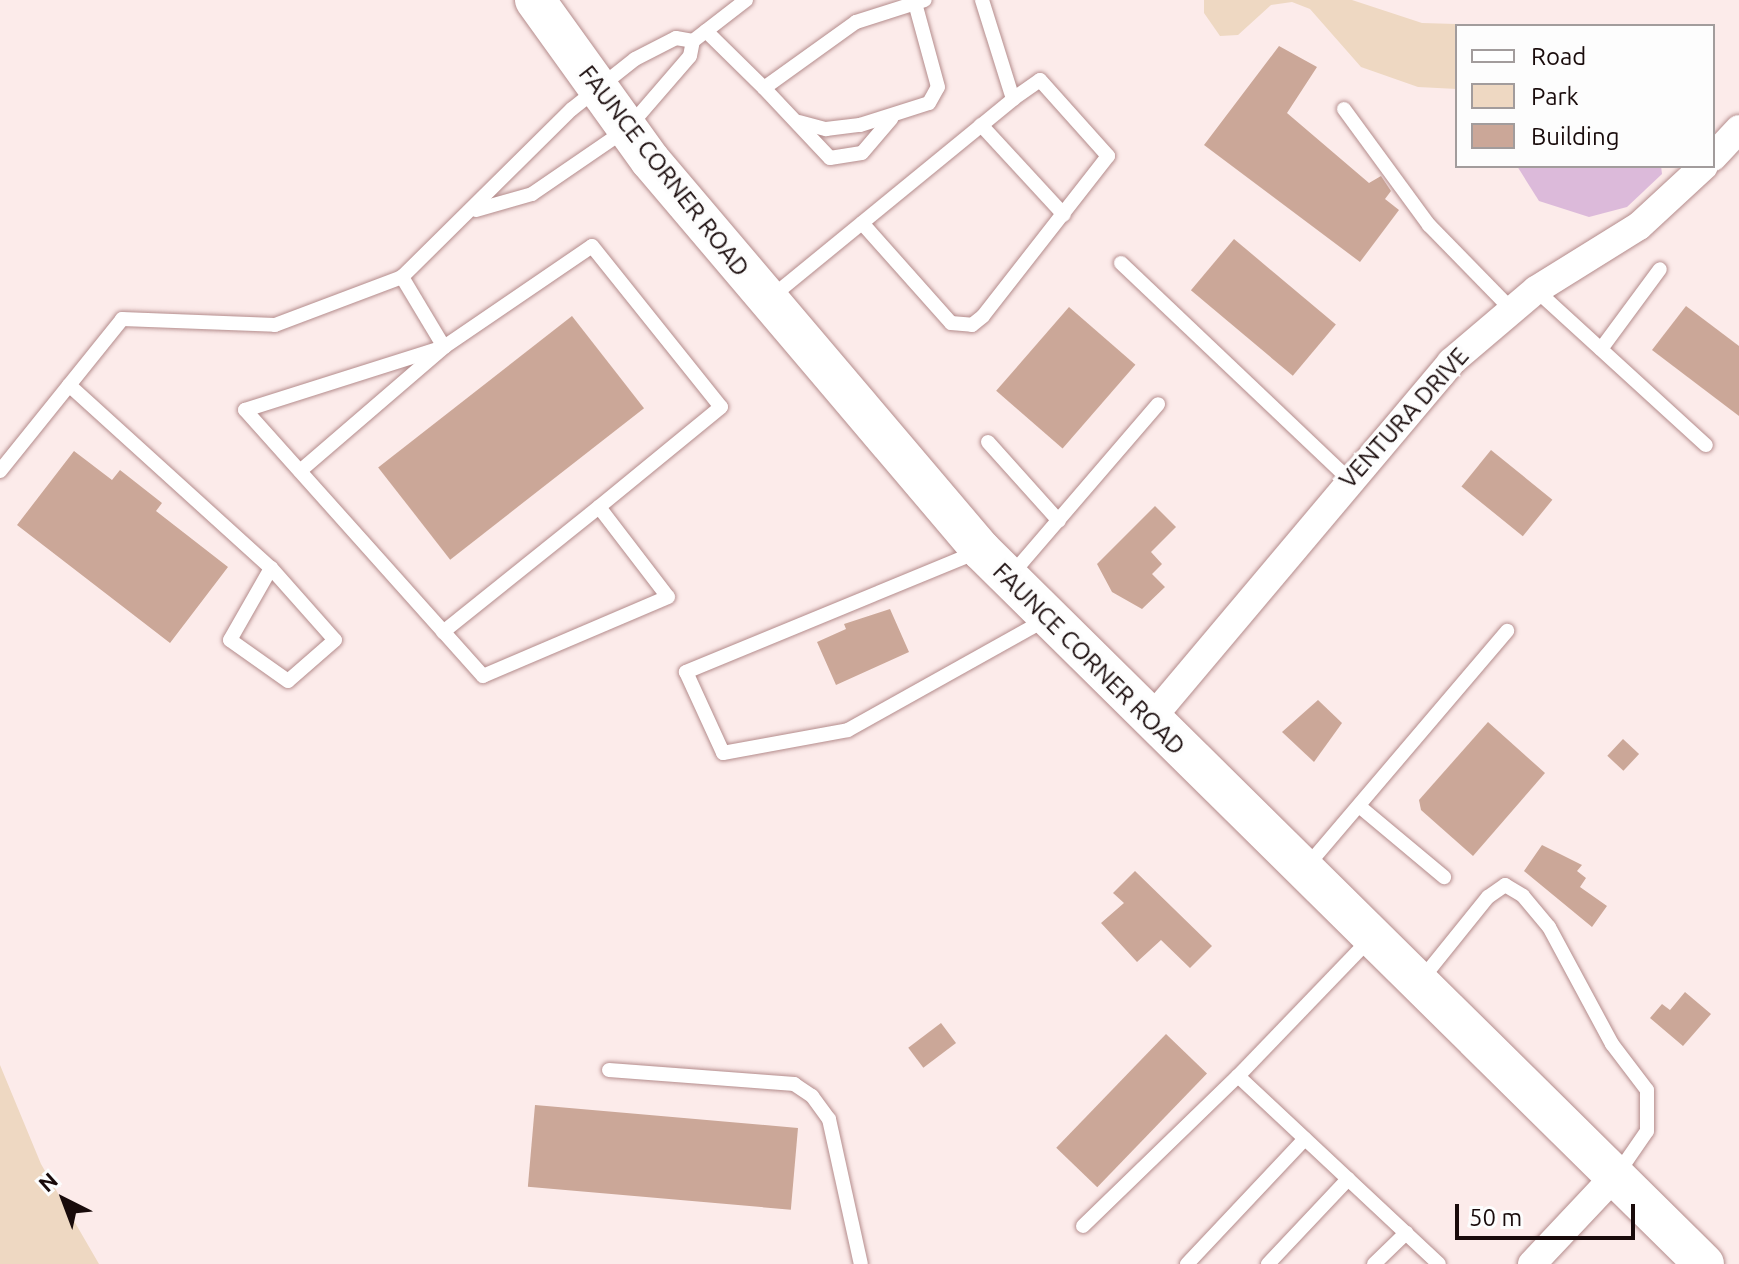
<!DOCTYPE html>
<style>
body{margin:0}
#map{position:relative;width:1739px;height:1264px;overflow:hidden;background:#fcebea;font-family:Ubuntu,sans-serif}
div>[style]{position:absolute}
.green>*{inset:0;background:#eed8c2}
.water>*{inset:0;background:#dcbada}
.building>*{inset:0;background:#cba798;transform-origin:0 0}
.roads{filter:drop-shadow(0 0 2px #b48c8c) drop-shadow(0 0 2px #b48c8c)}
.lane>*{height:14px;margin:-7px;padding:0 7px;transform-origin:7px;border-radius:7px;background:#fff}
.street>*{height:28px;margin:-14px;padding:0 14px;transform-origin:14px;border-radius:14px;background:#fff}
.secondary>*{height:40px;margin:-20px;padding:0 20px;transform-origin:20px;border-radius:20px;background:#fff}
span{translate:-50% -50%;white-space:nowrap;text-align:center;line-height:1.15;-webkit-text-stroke:7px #fdfdfd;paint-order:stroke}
.street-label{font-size:24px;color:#190b0b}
.legend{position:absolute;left:1455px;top:24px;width:260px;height:144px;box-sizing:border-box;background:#fdfdfd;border:2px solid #a29c9c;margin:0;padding:10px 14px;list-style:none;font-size:24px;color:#190b0b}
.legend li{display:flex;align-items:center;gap:16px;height:40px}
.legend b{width:40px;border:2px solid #a29c9c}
.north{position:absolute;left:24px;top:1160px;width:80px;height:80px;-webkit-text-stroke:6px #fdfdfd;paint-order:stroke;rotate:318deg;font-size:22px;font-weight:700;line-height:32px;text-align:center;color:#190b0b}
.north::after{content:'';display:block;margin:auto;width:28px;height:36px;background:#190b0b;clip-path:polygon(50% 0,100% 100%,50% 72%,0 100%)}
.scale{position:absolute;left:1455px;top:1204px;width:180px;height:36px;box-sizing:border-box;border:4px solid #190b0b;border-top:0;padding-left:10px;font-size:24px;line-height:28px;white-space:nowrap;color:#190b0b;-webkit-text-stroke:6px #fdfdfd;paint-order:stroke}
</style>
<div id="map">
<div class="green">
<i style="clip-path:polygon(1204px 0,1352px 0,1422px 23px,1456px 24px,1457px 89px,1418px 87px,1361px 67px,1310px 9px,1292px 2px,1271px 5px,1238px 35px,1220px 36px,1204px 13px)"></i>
<i style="clip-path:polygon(0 1065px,41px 1164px,99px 1264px,0 1264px)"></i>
</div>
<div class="water">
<i style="clip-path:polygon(1517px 166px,1661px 166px,1662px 174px,1627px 207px,1589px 217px,1539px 201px)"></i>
</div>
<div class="building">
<i style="clip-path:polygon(1279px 46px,1317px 67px,1287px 113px,1369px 183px,1381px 176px,1391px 191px,1385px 199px,1399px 210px,1360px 262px,1204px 145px)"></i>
<i style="left:1234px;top:239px;width:133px;height:67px;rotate:40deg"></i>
<i style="clip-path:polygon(1686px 306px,1739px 346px,1739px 416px,1652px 350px)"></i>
<i style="left:1069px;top:307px;width:88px;height:111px;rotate:41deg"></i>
<i style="left:572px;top:316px;width:117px;height:246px;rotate:52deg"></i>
<i style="left:1491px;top:450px;width:79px;height:47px;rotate:39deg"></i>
<i style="clip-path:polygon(74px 451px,112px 480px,120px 470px,162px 503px,156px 511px,228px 567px,170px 643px,17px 525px)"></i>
<i style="clip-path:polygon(1155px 506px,1176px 527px,1151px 552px,1162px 564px,1152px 574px,1165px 587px,1142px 609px,1112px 592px,1097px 564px)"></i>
<i style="clip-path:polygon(890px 609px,909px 652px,836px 685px,817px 642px,846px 629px,844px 624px)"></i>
<i style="clip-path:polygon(1318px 700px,1342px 723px,1314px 762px,1282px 732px)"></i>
<i style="clip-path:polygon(1488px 722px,1545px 773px,1473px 856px,1421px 810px,1419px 800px)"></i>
<i style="left:1623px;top:739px;width:22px;height:23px;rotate:43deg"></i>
<i style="clip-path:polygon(1542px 845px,1582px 865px,1577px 871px,1586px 878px,1580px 887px,1607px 906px,1592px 927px,1524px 871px)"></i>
<i style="clip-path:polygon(1135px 871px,1212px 946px,1190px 968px,1161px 940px,1137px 962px,1101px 923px,1124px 903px,1113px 893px)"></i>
<i style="clip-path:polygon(1685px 992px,1711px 1014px,1683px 1046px,1650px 1018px,1662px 1004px,1670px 1010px)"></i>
<i style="left:941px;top:1023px;width:25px;height:41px;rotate:53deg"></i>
<i style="left:1166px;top:1034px;width:57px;height:158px;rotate:44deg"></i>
<i style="left:535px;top:1105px;width:264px;height:82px;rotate:5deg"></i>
</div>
<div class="roads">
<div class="lane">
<i style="left:706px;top:31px;width:81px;rotate:44.5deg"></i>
<i style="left:764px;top:88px;width:113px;rotate:-35.7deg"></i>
<i style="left:856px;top:22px;width:72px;rotate:-17.7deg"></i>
<i style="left:764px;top:88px;width:96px;rotate:46.7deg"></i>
<i style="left:830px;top:158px;width:32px;rotate:-9deg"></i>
<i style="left:862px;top:153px;width:45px;rotate:-49.5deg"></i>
<i style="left:1344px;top:109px;width:144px;rotate:53.8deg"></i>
<i style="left:1429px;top:225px;width:117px;rotate:45.7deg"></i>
<i style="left:799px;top:122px;width:28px;rotate:15deg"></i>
<i style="left:826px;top:129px;width:34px;rotate:-7deg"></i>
<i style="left:860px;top:125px;width:72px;rotate:-17.7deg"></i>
<i style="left:929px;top:103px;width:18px;rotate:-61deg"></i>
<i style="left:938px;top:87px;width:87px;rotate:-105.3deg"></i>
<i style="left:981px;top:125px;width:122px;rotate:47.3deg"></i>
<i style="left:476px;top:210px;width:58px;rotate:-15.9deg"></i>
<i style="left:532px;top:194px;width:115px;rotate:-34.4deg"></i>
<i style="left:627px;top:129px;width:96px;rotate:-49.2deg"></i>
<i style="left:690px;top:56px;width:15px;rotate:-79deg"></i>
<i style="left:693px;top:41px;width:67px;rotate:-37.7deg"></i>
<i style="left:862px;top:223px;width:134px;rotate:48.3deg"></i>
<i style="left:951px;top:323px;width:21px;rotate:5deg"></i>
<i style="left:972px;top:325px;width:14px;rotate:-39deg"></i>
<i style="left:983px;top:316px;width:203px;rotate:-52deg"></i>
<i style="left:1108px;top:156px;width:102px;rotate:-131.8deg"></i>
<i style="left:1040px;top:80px;width:33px;rotate:145deg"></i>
<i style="left:1121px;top:263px;width:314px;rotate:43.5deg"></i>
<i style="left:1536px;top:290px;width:230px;rotate:42.4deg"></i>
<i style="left:769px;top:299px;width:315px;rotate:-39.3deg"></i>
<i style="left:1013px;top:99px;width:104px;rotate:-107.4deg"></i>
<i style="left:1601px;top:349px;width:99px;rotate:-53.6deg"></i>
<i style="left:69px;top:385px;width:273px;rotate:42.2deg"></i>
<i style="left:271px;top:568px;width:96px;rotate:48.4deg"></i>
<i style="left:335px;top:640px;width:62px;rotate:138.9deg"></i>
<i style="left:288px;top:681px;width:71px;rotate:-144.7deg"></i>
<i style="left:230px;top:640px;width:83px;rotate:-60.3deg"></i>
<i style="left:988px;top:442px;width:106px;rotate:48.1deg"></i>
<i style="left:0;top:471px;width:195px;rotate:-51.2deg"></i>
<i style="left:122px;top:319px;width:153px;rotate:2.2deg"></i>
<i style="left:275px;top:325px;width:136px;rotate:-20.7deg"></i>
<i style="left:402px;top:277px;width:239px;rotate:-44.7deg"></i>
<i style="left:572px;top:109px;width:80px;rotate:-38.4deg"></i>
<i style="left:635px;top:59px;width:46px;rotate:-27.1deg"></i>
<i style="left:676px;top:38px;width:17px;rotate:10deg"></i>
<i style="left:300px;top:471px;width:190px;rotate:-40.7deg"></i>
<i style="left:444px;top:347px;width:179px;rotate:-34.3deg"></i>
<i style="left:592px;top:246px;width:206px;rotate:51.3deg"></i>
<i style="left:721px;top:407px;width:158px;rotate:140.7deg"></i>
<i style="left:599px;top:507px;width:113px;rotate:52.5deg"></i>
<i style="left:668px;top:597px;width:201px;rotate:156.9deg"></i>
<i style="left:483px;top:676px;width:357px;rotate:-131.8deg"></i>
<i style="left:245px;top:410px;width:209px;rotate:-17.6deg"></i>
<i style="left:444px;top:347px;width:82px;rotate:-121deg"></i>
<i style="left:977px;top:552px;width:315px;rotate:157.6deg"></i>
<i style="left:686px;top:672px;width:89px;rotate:65.4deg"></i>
<i style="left:723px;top:753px;width:127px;rotate:-10.4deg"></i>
<i style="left:848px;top:730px;width:228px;rotate:-29.2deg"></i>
<i style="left:1012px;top:574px;width:224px;rotate:-49.3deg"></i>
<i style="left:443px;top:632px;width:200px;rotate:-38.7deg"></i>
<i style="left:1359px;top:806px;width:111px;rotate:39.9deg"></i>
<i style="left:1307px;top:866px;width:309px;rotate:-49.6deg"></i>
<i style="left:1421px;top:980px;width:107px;rotate:-51.1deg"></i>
<i style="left:1488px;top:897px;width:21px;rotate:-35deg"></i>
<i style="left:1505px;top:885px;width:21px;rotate:31deg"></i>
<i style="left:1523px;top:896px;width:40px;rotate:50deg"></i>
<i style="left:1549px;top:927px;width:133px;rotate:61.7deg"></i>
<i style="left:1612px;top:1044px;width:58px;rotate:52.7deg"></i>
<i style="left:1647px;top:1090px;width:41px;rotate:90deg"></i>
<i style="left:1647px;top:1131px;width:51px;rotate:124.6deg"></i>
<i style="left:609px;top:1070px;width:186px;rotate:4.3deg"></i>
<i style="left:794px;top:1084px;width:22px;rotate:34deg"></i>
<i style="left:812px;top:1096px;width:29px;rotate:54deg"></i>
<i style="left:829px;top:1119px;width:148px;rotate:77.6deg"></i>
<i style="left:1238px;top:1076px;width:190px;rotate:-46.1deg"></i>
<i style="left:1083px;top:1226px;width:216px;rotate:-44.1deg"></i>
<i style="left:1238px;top:1076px;width:275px;rotate:43.1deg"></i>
<i style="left:1187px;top:1264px;width:172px;rotate:-46.7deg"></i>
<i style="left:1268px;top:1264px;width:117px;rotate:-46.7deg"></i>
<i style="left:1374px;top:1264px;width:45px;rotate:-44.1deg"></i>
</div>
<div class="street">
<i style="left:1713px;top:157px;width:38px;rotate:-47deg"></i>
<i style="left:1150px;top:720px;width:468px;rotate:-49.9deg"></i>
<i style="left:1451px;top:362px;width:111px;rotate:-40.3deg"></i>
<i style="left:1536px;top:290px;width:121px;rotate:-31.9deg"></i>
<i style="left:1639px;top:226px;width:88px;rotate:-42.7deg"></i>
<i style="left:1532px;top:1264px;width:121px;rotate:-46.7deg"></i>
</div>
<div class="secondary">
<i style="left:535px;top:0;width:197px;rotate:54.3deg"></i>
<i style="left:650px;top:160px;width:512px;rotate:49.68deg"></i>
<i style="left:981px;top:550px;width:1016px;rotate:44.64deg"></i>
</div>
</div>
<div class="street-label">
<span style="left:664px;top:171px;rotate:52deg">FAUNCE CORNER ROAD</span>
<span style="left:1404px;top:418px;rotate:-48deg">VENTURA DRIVE</span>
<span style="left:1089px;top:659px;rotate:45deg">FAUNCE CORNER ROAD</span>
</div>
<ul class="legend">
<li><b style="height:10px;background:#fff"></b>Road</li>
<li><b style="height:22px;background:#eed8c2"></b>Park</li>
<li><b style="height:22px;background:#cba798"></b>Building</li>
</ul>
<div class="north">N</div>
<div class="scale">50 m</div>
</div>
